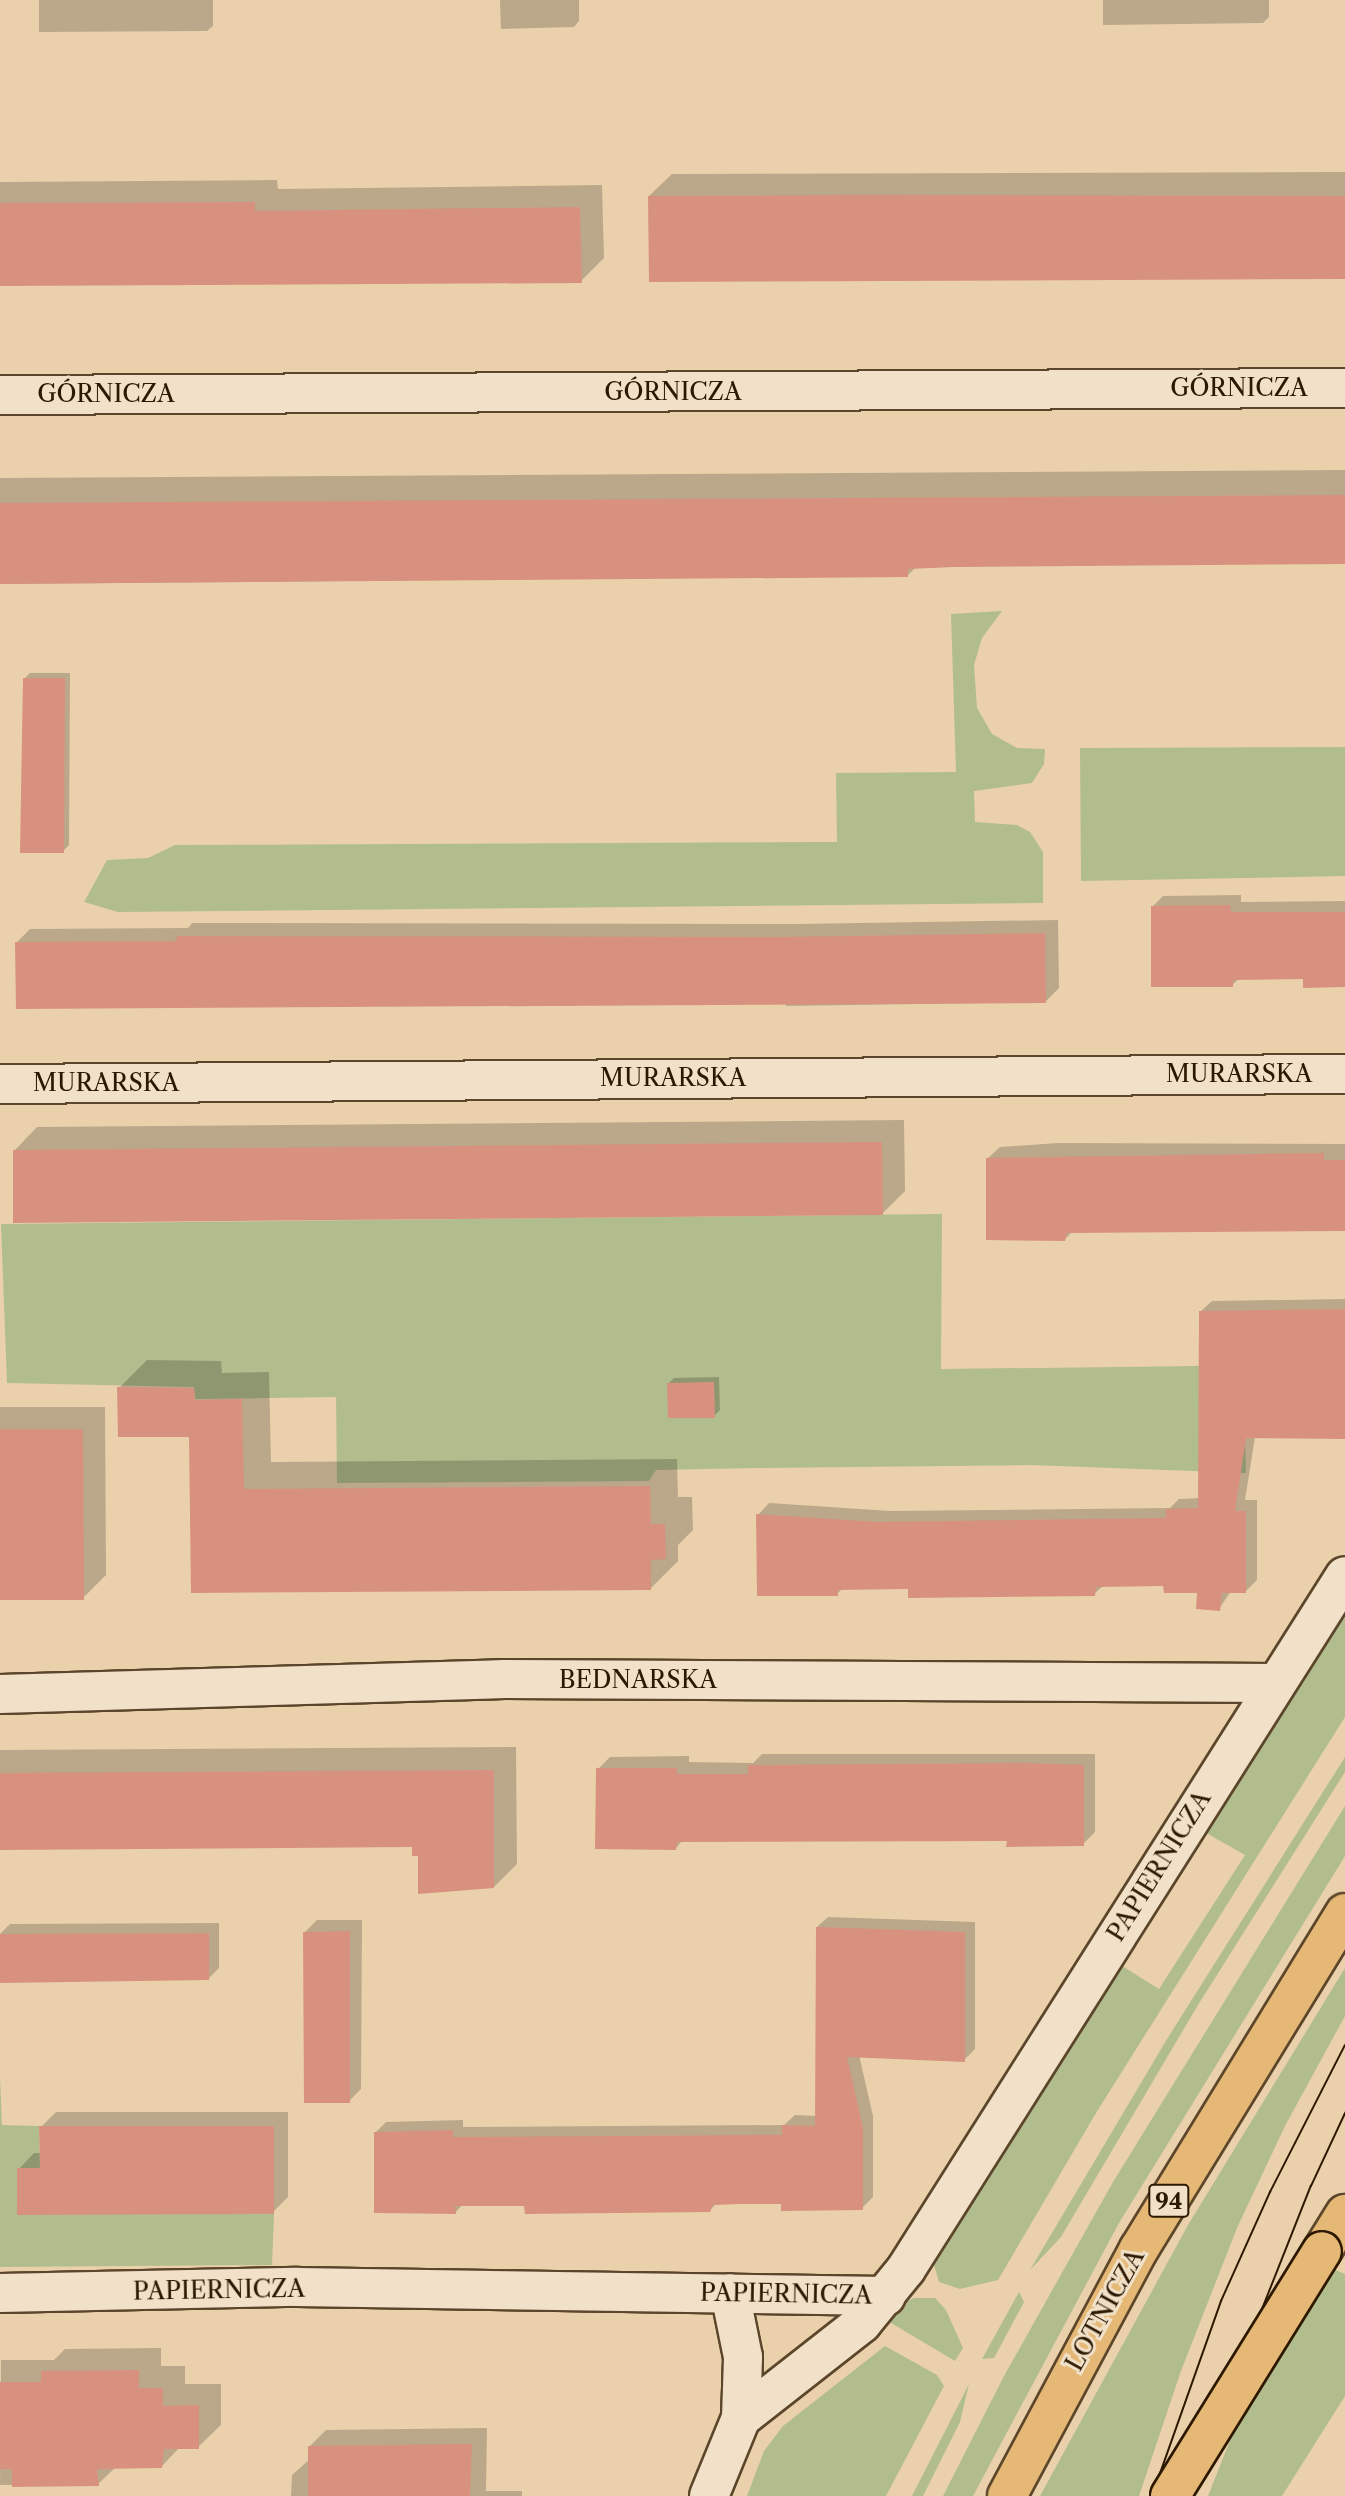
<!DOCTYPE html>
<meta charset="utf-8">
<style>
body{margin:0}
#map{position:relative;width:1345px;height:2496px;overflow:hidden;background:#ead1ac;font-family:"Libre Caslon Text",serif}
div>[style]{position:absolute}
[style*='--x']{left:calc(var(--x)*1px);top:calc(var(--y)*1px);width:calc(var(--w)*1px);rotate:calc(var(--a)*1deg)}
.green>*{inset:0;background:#b2bd8d}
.shadow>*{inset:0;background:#0003}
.building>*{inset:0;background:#d8917f}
.roads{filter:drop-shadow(2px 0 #5c462b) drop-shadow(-2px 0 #5c462b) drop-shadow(0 2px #5c462b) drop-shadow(0 -2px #5c462b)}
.minor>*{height:38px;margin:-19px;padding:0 19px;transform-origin:19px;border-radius:19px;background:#f1e1c9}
.tertiary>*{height:38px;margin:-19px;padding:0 19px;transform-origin:19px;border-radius:19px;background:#f1e1c9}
.primary>*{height:38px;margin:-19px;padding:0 19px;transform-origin:19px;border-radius:19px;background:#e5b876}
.tram>*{height:2px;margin:-1px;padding:0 1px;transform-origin:1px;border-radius:1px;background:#2d1800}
.bridges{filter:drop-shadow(2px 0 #2d1800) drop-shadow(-2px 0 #2d1800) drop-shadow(0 2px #2d1800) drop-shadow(0 -2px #2d1800)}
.primary-bridge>*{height:38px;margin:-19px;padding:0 19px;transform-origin:19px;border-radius:19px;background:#e5b876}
span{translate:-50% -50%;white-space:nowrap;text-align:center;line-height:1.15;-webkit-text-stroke:6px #f1e1c9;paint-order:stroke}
.shield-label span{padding:2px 5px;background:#f1e1c9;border:2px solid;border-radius:5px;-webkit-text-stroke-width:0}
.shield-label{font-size:23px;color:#2d1800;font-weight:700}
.street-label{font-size:24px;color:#2d1800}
</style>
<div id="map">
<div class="green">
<i style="clip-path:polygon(1002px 611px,982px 638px,974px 665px,977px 708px,992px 734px,1017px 748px,1045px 749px,1044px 764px,1032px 783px,974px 791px,975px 822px,1017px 825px,1030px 832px,1043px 852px,1043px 903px,118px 912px,84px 902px,107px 860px,148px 858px,175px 845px,837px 842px,836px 773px,956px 772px,951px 614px)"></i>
<i style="clip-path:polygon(1345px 747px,1345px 876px,1081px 881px,1080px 748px)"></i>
<i style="clip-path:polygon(942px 1214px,941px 1369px,1199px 1366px,1245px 1441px,1246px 1473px,1031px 1465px,758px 1468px,656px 1470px,649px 1481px,337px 1483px,336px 1397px,195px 1399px,194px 1387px,7px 1383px,1px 1224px)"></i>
<i style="clip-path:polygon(1345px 1607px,1345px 1717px,1096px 2113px,998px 2280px,960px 2289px,939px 2282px,932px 2258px,1119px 1964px,1159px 1989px,1245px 1855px,1201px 1830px)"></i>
<i style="clip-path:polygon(1345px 1757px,1345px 1772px,1198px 2005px,1061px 2237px,1030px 2270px,1167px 2039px)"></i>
<i style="clip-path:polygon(1345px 1806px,1345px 1856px,1119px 2223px,973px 2496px,943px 2496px,1004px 2376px,1113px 2182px)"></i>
<i style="clip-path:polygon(1345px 1968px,1345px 2016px,1285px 2126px,1237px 2228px,1181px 2371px,1139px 2496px,1040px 2496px,1188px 2225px)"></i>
<i style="clip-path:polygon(0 2078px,2px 2125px,39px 2126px,40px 2168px,17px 2168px,17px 2214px,274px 2214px,272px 2265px,0 2267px)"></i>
<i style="clip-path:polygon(1303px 2256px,1345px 2274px,1345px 2396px,1282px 2496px,1208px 2496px)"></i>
<i style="clip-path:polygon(1019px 2292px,1024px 2302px,994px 2358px,982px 2359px)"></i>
<i style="clip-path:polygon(914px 2298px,935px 2298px,946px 2310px,963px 2348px,955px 2361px,886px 2320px,902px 2303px)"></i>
<i style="clip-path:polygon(885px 2346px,937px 2375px,944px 2386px,886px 2496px,747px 2496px,764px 2451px,783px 2426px)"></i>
<i style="clip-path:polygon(969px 2384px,960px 2422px,923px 2496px,912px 2496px)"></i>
</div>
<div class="shadow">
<i style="clip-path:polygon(39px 0,213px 0,213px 26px,207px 31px,39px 32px)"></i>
<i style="clip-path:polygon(500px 0,579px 0,579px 21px,574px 27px,501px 29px)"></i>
<i style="clip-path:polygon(1103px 0,1269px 0,1269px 17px,1263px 23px,1103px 25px)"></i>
<i style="clip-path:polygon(1345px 172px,1345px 278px,649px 196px,672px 174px)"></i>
<i style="clip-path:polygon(277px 180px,278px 189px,602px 185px,604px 258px,581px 281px,0 284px,0 182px)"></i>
<i style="clip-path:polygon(1345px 470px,1345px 562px,916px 567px,907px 576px,0 584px,0 478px)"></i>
<i style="clip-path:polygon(30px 673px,70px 673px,69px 845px,63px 851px,24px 679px)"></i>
<i style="clip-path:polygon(1241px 895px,1241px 902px,1345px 901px,1345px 986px,1305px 977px,1240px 978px,1232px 985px,1152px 907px,1163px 896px)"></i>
<i style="clip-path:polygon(1058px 920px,1059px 988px,1045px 1002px,786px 1006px,786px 1001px,16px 943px,30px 929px,188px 928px,192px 923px,796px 924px)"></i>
<i style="clip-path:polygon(904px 1120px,905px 1191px,882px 1214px,15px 1150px,37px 1127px)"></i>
<i style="clip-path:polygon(1058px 1143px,1345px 1144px,1345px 1230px,1073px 1231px,1065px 1239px,987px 1159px,1000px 1147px)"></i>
<i style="clip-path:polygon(1345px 1299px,1345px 1437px,1255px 1437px,1245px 1500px,1257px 1500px,1257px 1580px,1246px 1591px,1231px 1591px,1219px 1609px,1198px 1591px,1165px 1584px,1104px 1585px,1094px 1594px,909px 1587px,843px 1588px,837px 1594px,758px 1515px,769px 1503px,890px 1511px,1170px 1508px,1179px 1499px,1200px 1498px,1200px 1312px,1212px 1301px)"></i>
<i style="clip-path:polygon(147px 1360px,221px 1361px,222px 1373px,269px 1372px,271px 1462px,677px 1459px,678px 1497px,692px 1497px,693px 1530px,678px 1545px,678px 1561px,651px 1588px,193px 1592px,191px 1435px,119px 1388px)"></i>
<i style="clip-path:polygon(719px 1377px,720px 1410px,714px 1416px,669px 1383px,674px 1378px)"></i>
<i style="clip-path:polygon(0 1407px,105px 1407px,106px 1575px,83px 1598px,0 1598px)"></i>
<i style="clip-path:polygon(516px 1747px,517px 1864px,494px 1887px,420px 1892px,420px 1854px,414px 1846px,0 1848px,0 1750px)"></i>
<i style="clip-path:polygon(762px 1754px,1095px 1754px,1095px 1832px,1083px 1844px,1008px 1839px,683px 1840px,676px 1848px,598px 1769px,610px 1757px,689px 1756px,689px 1762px,753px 1763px)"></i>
<i style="clip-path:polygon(828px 1917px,975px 1922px,975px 2049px,964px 2060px,859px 2055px,873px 2116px,873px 2197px,862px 2208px,783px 2202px,717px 2203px,709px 2211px,463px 2204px,455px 2213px,375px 2133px,386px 2122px,463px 2120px,463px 2127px,784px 2125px,795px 2115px,817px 2116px,817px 1927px)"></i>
<i style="clip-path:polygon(317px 1920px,362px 1920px,361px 2089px,349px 2101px,305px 1932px)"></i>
<i style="clip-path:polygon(219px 1923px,219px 1968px,208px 1979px,0 1981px,0 1934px,10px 1924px)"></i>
<i style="clip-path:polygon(56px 2112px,288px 2112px,288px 2197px,273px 2212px,19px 2169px,34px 2153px,42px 2153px,41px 2127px)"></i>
<i style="clip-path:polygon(161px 2348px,161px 2366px,185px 2366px,185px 2384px,221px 2384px,221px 2425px,198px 2447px,180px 2447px,162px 2466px,116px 2467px,98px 2484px,0 2485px,1px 2360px,54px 2360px,65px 2349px)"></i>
<i style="clip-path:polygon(487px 2428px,486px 2491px,522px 2491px,522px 2496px,291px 2496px,292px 2475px,310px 2459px,310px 2446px,326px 2430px)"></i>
</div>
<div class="building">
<i style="clip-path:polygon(850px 195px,1345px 196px,1345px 279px,649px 282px,648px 196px)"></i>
<i style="clip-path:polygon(255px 202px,255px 211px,580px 207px,582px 283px,0 286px,0 203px)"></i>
<i style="clip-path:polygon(1345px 495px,1345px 564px,954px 567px,908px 569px,908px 577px,0 584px,0 503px)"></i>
<i style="clip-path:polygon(23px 678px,65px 678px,64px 853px,20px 853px)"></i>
<i style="clip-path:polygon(1230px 905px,1231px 912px,1345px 912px,1345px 987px,1303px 988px,1303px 979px,1233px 980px,1233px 987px,1151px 987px,1151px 906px)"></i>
<i style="clip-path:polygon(1045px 933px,1046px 1003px,16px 1009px,15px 942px,176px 941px,177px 936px,782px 937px)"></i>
<i style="clip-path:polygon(882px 1142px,883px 1215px,13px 1223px,13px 1150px)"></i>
<i style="clip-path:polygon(1324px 1153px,1324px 1160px,1345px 1160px,1345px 1231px,1067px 1233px,1065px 1241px,986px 1240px,986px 1158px)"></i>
<i style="clip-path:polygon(1345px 1309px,1345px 1439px,1246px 1438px,1235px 1511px,1246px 1511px,1246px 1593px,1222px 1593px,1220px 1611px,1196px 1609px,1197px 1593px,1164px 1593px,1163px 1586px,1096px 1587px,1095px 1596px,908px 1598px,908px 1589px,838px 1590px,838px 1596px,757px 1596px,756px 1514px,878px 1522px,1166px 1518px,1166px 1509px,1198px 1508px,1199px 1311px)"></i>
<i style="clip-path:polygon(714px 1382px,715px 1418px,668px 1418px,667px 1383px)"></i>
<i style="clip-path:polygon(117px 1387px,194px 1388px,195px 1400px,242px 1399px,244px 1489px,650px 1486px,651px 1524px,665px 1524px,666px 1559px,651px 1560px,651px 1590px,191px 1593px,189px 1437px,118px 1437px)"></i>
<i style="clip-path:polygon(0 1429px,83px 1429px,84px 1600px,0 1600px)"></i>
<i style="clip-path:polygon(1026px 1763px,1084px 1765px,1084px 1846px,1006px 1847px,1007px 1841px,677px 1842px,676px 1850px,595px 1849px,596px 1768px,677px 1768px,677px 1774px,748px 1774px,748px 1765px)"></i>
<i style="clip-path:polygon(494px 1770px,494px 1888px,418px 1894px,418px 1856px,412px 1856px,412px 1847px,0 1850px,0 1773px)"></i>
<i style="clip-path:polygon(816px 1927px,965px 1932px,965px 2062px,847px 2057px,863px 2128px,863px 2210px,781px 2211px,781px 2204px,741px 2204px,713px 2205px,710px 2212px,525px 2214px,524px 2206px,455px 2206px,456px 2214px,374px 2213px,374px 2132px,453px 2130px,453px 2137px,782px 2135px,782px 2125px,815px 2126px)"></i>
<i style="clip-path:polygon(350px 1931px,350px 2103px,304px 2103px,303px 1932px)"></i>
<i style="clip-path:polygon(209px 1933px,209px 1980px,0 1983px,0 1934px)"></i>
<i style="clip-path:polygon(39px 2126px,274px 2126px,274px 2214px,17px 2215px,17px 2168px,40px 2168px)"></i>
<i style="clip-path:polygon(139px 2370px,139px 2388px,163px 2388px,163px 2406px,199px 2405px,199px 2449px,164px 2449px,162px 2468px,97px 2469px,99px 2486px,12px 2487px,12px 2469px,0 2469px,0 2382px,41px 2382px,41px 2371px)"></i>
<i style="clip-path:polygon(472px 2444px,470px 2496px,308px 2496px,308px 2446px)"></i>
</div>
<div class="roads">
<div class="minor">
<i style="--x:0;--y:1084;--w:1345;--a:-0.43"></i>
<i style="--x:0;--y:1694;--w:505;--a:-1.7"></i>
<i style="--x:505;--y:1679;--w:771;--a:0.3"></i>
<i style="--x:0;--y:2293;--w:297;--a:-1.2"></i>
<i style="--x:297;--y:2287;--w:589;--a:0.88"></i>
<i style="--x:741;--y:2418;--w:154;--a:-38.1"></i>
<i style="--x:862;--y:2323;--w:70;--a:-50.8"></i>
<i style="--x:906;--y:2269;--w:820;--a:-57.65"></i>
<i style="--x:709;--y:2496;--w:84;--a:-67.7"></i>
<i style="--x:741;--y:2418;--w:61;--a:-88.1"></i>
<i style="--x:743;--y:2357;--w:65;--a:-101.5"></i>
</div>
<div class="tertiary">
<i style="--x:0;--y:395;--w:1345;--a:-0.3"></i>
</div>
<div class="primary">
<i style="--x:1322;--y:2251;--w:44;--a:-58.1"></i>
<i style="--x:1007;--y:2496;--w:280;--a:-61.9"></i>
<i style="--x:1139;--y:2249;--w:394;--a:-58.5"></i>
</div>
</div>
<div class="tram">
<i style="--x:1152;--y:2496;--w:207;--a:-70.5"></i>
<i style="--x:1221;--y:2301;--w:120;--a:-65.8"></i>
<i style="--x:1270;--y:2192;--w:165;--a:-63"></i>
<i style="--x:1188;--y:2496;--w:334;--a:-68.4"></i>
<i style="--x:1311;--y:2186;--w:81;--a:-65"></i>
</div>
<div class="bridges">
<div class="primary-bridge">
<i style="--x:1170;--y:2496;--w:288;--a:-58.2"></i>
</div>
</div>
<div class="shield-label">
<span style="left:1169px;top:2201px">94</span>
</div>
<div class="street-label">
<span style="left:1239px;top:388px">GÓRNICZA</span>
<span style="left:673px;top:392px">GÓRNICZA</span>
<span style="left:106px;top:394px">GÓRNICZA</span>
<span style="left:1239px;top:1074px">MURARSKA</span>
<span style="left:673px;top:1078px">MURARSKA</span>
<span style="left:106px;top:1083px">MURARSKA</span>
<span style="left:638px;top:1680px">BEDNARSKA</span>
<span style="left:1159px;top:1866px;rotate:-58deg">PAPIERNICZA</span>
<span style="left:219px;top:2290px;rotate:-1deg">PAPIERNICZA</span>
<span style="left:786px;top:2294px;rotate:1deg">PAPIERNICZA</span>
<span style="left:1105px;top:2310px;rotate:-61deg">LOTNICZA</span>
</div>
</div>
